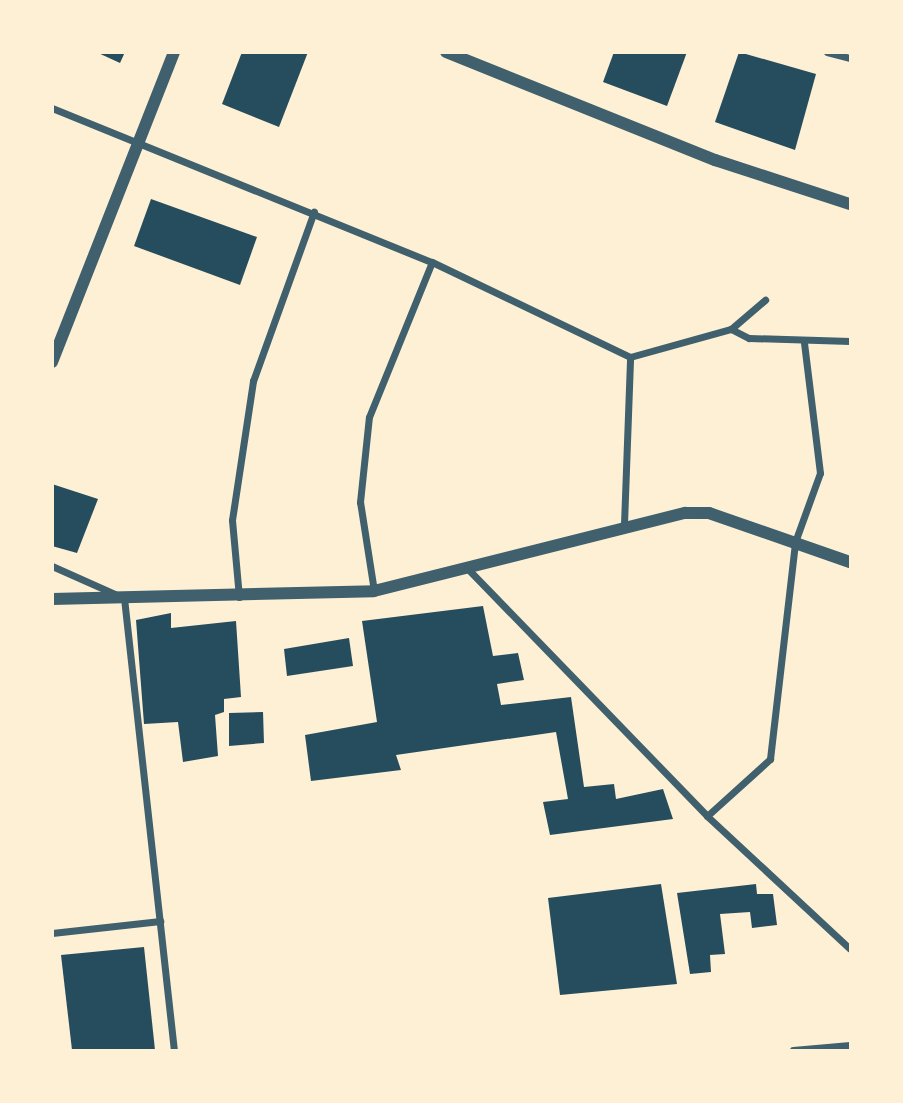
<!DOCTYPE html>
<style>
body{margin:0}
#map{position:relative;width:903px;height:1103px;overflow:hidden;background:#fdf0d5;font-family:Lato,sans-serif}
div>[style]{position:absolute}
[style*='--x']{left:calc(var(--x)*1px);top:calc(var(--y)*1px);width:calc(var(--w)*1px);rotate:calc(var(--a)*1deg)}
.building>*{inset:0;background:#264d5e}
.minor>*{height:7px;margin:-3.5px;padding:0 3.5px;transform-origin:3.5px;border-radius:3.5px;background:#3f606c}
.tertiary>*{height:12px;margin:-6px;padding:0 6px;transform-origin:6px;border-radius:6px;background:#3f606c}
span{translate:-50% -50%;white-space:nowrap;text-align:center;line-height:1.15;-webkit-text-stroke:6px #fdf0d5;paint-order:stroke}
.frame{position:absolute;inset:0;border:54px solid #fdf0d5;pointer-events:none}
</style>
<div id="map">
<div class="building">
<i style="clip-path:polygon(96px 52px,125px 52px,120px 63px)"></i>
<i style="clip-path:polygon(242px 52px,308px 52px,279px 127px,222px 104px)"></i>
<i style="clip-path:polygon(614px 52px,687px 52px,667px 106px,603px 82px)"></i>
<i style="clip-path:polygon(739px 52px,816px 74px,795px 150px,715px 122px)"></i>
<i style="clip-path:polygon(151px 199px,257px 237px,240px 285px,134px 246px)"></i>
<i style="clip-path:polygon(52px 484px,98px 499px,77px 553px,52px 546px)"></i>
<i style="clip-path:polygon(483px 606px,493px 656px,518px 653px,524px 680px,497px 684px,501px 705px,571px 697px,584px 787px,614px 784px,616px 799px,663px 789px,673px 819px,550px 835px,543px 802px,568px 799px,556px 732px,396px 755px,401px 770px,311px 781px,305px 735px,377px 722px,362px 621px)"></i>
<i style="clip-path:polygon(171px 613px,171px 628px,236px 621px,241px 697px,224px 699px,224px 712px,215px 715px,218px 756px,183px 762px,178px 722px,144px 724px,136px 620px)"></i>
<i style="clip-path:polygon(349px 638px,353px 666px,287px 676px,284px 649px)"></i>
<i style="clip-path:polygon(263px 712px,264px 743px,229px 746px,229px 713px)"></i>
<i style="clip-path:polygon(661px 884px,677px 984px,560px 995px,548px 898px)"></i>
<i style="clip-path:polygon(756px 884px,757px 894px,773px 894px,777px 925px,752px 928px,750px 912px,720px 914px,725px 954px,710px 955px,711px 972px,690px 974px,677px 893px)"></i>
<i style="clip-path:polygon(144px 947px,155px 1050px,72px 1050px,61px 955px)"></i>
</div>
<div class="minor">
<i style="--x:827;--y:52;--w:24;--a:15"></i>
<i style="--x:52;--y:108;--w:410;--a:22.1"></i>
<i style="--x:432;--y:262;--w:220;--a:25.6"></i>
<i style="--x:630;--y:357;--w:105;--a:-15.5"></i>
<i style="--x:731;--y:329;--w:45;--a:-40.5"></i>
<i style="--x:731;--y:329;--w:20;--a:27"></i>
<i style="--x:749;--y:338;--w:101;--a:1.7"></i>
<i style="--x:624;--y:524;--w:167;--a:-87.9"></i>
<i style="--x:52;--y:566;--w:79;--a:24"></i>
<i style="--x:124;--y:598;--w:455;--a:83.7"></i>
<i style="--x:466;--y:567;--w:347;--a:45.9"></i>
<i style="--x:707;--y:816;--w:195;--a:42.9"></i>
<i style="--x:374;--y:591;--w:90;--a:-98.9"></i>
<i style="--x:360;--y:502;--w:85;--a:-84"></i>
<i style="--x:369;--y:417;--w:167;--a:-67.9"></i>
<i style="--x:239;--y:597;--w:77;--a:-95.2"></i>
<i style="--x:232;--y:520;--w:141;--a:-81.4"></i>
<i style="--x:253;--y:381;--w:180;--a:-70.2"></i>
<i style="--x:707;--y:816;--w:85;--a:-42.1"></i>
<i style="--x:770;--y:759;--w:218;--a:-83.4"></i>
<i style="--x:795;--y:542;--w:73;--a:-70.1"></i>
<i style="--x:820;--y:473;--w:132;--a:-97"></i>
<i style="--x:52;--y:933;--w:109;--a:-6.3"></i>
<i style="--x:793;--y:1050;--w:57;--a:-5"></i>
</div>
<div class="tertiary">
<i style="--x:446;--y:52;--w:290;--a:21.9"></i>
<i style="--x:715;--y:160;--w:142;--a:18.1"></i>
<i style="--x:52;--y:362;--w:333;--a:-68.5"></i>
<i style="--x:52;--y:599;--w:322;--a:-1.4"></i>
<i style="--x:374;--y:591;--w:321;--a:-14.1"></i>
<i style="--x:685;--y:513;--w:24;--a:0"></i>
<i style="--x:709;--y:513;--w:149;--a:19.2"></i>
</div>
<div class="frame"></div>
</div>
